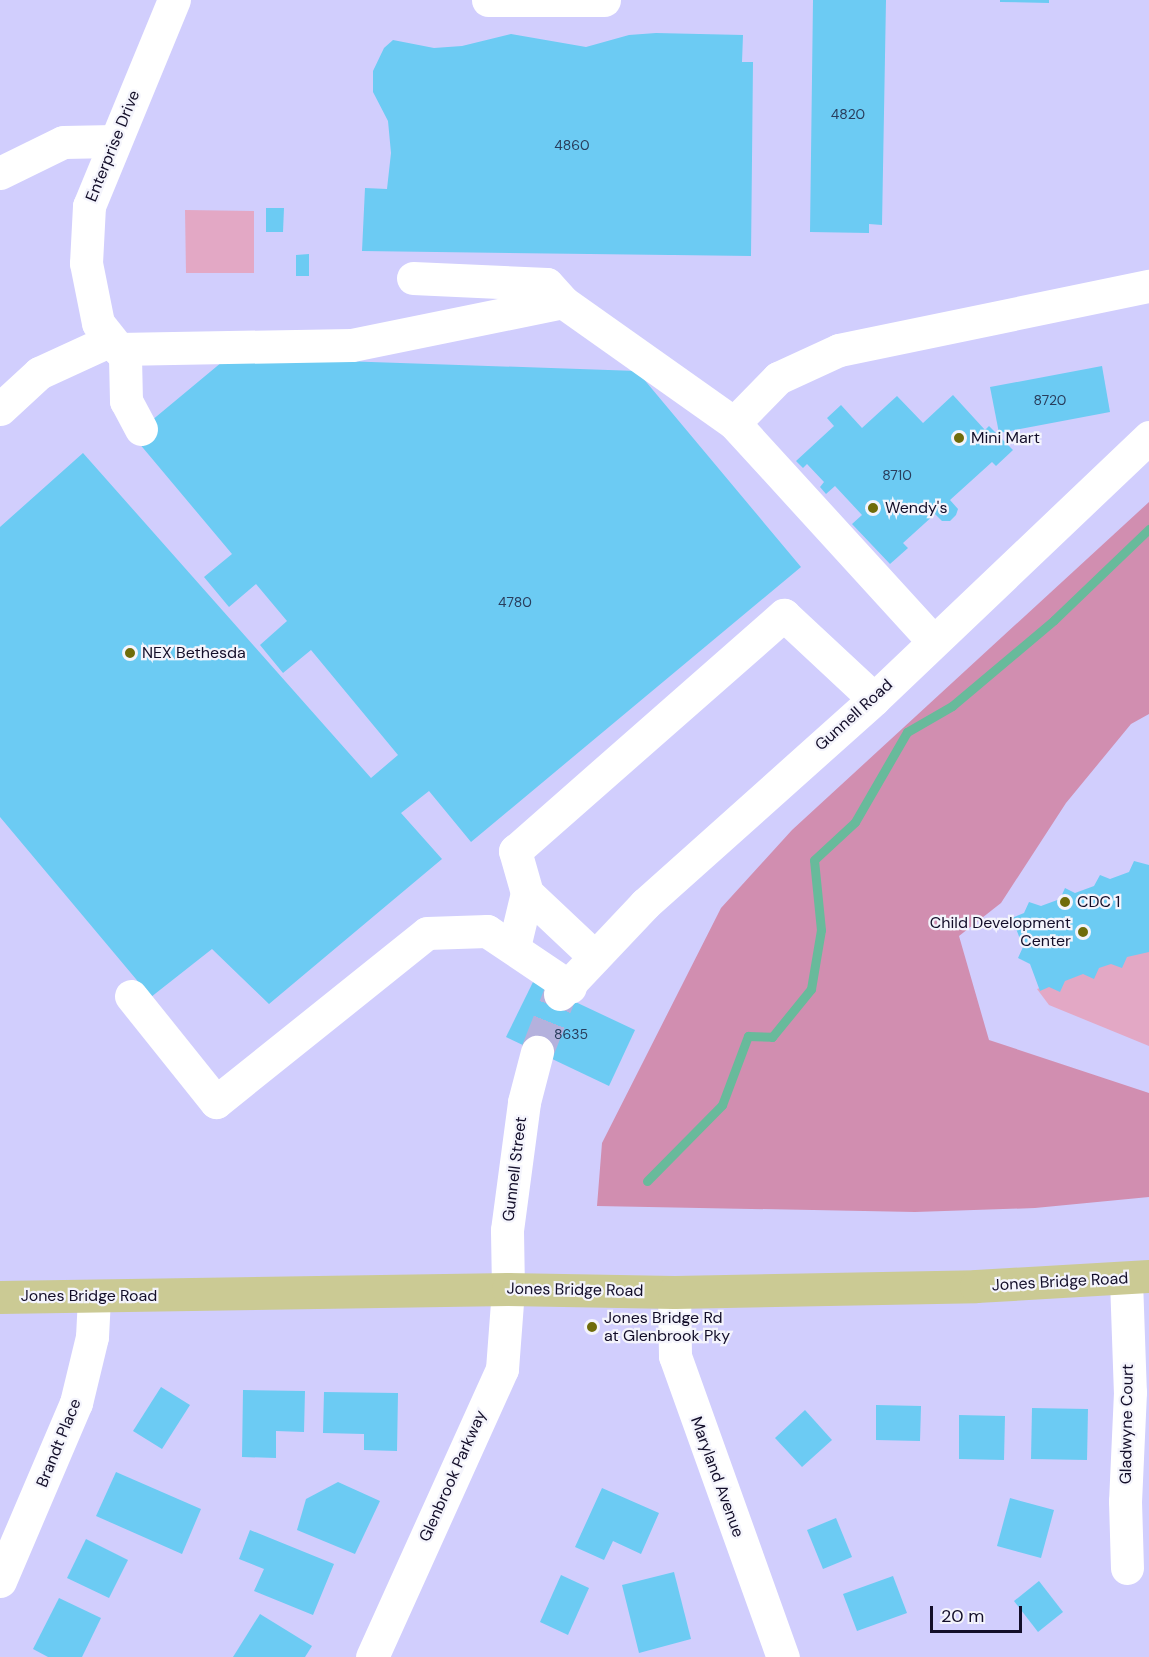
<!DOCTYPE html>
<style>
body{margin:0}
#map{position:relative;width:1149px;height:1657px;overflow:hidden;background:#d1cefd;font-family:"DM Sans",sans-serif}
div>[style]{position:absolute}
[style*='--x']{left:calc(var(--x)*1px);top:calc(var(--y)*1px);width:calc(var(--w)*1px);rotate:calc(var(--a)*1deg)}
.green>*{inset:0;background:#e3a8c5}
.forest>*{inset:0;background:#d18eb0}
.stream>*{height:9px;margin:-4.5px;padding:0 4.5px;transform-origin:4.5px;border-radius:4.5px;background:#68ba9b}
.building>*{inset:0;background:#6ccbf3}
.minor-tunnel>*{height:33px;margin-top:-16.5px;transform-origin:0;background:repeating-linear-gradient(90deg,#b4b1dd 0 33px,transparent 0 49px)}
.minor>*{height:33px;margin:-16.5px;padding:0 16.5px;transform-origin:16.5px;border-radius:16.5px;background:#fff}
.major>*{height:33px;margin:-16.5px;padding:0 16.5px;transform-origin:16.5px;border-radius:16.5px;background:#cbca94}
.dots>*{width:16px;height:16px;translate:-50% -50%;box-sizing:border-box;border:3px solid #f4f4fc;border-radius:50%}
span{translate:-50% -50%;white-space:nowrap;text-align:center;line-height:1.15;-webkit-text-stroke:4.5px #f4f4fc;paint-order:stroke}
.number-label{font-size:14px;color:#293d5c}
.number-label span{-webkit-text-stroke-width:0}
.street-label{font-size:16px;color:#130e29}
.poi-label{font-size:16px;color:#130e29}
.left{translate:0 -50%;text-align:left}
.right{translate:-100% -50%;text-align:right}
.scale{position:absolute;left:930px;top:1606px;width:92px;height:27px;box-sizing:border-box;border:3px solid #130e29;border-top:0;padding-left:8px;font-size:18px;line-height:21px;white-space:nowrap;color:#130e29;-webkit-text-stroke:4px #f4f4fc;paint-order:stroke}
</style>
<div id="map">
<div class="green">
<i style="clip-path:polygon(185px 210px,254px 211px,254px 273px,186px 273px)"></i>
<i style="clip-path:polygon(1149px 948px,1149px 1046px,1049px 1005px,1037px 989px)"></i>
</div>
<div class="forest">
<i style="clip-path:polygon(1149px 502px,1149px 714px,1131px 724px,1066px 803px,1001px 903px,959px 936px,989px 1040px,1149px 1093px,1149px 1197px,1035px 1208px,915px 1212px,597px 1206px,602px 1143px,721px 908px,792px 830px)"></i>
</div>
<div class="stream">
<i style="--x:647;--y:1181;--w:107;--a:-45.4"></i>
<i style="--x:722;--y:1105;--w:74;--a:-69.4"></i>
<i style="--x:748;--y:1036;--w:24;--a:2"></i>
<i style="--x:772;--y:1037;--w:62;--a:-50.9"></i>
<i style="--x:811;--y:989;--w:60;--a:-80.4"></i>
<i style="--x:821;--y:930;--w:70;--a:-95.7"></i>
<i style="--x:814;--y:860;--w:56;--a:-42.8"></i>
<i style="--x:855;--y:822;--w:104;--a:-60"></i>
<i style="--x:907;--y:732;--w:52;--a:-30"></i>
<i style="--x:952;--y:706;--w:133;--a:-40.1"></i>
<i style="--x:1054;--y:620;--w:132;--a:-43.8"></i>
</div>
<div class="building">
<i style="clip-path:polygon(813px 0,886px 0,882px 225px,869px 224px,869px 233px,810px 232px)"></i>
<i style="clip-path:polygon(1000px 0,1049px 0,1049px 3px,1000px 2px)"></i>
<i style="clip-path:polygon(656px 33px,743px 35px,742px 62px,753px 62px,751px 256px,362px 251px,365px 188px,387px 189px,391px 153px,388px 121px,373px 92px,373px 71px,384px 48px,393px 40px,434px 48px,462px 46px,511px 34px,586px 47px,629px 35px)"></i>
<i style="clip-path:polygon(266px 208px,284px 208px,283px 232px,266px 232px)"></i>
<i style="clip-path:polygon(309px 254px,309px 276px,296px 276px,296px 255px)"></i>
<i style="clip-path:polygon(228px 357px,637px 371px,801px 567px,471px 842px,429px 791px,401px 813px,442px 859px,269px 1004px,212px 949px,151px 997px,0 817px,0 527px,83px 453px,371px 778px,398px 755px,311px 650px,283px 673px,260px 645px,287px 621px,256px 584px,229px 607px,204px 577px,232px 554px,133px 436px)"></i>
<i style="clip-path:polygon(1102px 366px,1110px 412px,999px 433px,990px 387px)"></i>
<i style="clip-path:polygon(953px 395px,985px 430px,989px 426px,1013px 450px,996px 466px,992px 462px,950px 500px,958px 509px,956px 515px,950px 521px,942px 521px,935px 514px,903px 543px,908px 548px,890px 564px,852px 524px,862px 515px,835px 486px,826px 494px,820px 487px,824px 482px,807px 464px,803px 468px,796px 461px,834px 426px,827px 418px,841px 405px,862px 428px,897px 396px,923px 423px)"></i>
<i style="clip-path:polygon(1134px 861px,1149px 865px,1149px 952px,1127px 957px,1122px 968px,1111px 964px,1099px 968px,1094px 979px,1083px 974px,1065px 981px,1060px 992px,1049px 987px,1040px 991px,1030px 964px,1018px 958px,1023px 947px,1012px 918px,1024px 913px,1029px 902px,1041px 906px,1060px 899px,1065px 888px,1075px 893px,1094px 886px,1100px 875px,1110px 879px,1129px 872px)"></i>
<i style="clip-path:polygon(533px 982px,635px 1030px,609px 1086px,506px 1037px)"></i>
<i style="clip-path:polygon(161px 1387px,190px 1405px,162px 1449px,133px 1431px)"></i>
<i style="clip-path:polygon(243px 1390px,305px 1391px,304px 1432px,276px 1431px,276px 1458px,242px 1457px)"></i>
<i style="clip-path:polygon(324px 1392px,398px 1393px,397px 1451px,364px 1450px,364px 1434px,323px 1433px)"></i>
<i style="clip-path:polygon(876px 1405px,921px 1406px,920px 1441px,876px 1440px)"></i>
<i style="clip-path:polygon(1032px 1408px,1088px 1409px,1087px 1460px,1031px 1459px)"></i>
<i style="clip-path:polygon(805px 1410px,832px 1440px,802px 1467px,775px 1438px)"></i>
<i style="clip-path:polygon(959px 1415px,1005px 1416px,1004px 1460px,959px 1459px)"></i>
<i style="clip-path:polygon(116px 1472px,201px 1509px,182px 1554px,96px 1516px)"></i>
<i style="clip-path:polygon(338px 1482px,380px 1501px,355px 1554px,297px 1530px,306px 1499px)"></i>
<i style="clip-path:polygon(602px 1488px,659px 1513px,641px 1554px,613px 1541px,604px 1560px,575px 1547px)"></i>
<i style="clip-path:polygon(1010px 1498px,1054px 1510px,1041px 1558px,997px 1546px)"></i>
<i style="clip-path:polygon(836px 1518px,852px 1557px,823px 1569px,807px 1530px)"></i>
<i style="clip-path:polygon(250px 1530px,334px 1564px,313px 1615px,254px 1591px,264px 1569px,239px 1559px)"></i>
<i style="clip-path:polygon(86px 1539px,128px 1560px,109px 1598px,67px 1578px)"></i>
<i style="clip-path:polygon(674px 1572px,691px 1639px,639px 1653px,622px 1585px)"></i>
<i style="clip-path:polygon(561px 1575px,589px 1588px,568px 1635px,540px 1622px)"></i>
<i style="clip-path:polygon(893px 1576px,907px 1613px,857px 1631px,843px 1594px)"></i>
<i style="clip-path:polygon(1039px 1581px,1063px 1612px,1038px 1632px,1014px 1601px)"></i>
<i style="clip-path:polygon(59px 1598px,101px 1618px,82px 1657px,48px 1657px,33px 1649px)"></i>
<i style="clip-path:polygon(260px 1614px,312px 1646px,305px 1657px,233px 1657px)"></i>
</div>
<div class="minor-tunnel">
<i style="--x:537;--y:1052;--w:62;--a:-68.4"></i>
</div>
<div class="minor">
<i style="--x:488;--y:0;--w:116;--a:0"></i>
<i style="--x:0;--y:173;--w:70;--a:-26.2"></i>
<i style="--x:63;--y:142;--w:51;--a:-1.1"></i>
<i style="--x:413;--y:278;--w:134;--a:2.6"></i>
<i style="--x:547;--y:284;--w:24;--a:48"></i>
<i style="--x:563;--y:302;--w:209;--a:35.3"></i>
<i style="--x:734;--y:423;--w:295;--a:47.6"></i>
<i style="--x:118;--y:349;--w:234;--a:-1"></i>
<i style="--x:352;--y:345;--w:215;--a:-11.5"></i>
<i style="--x:0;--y:409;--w:53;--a:-42.7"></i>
<i style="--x:39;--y:373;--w:79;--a:-24.6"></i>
<i style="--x:734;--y:423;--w:63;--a:-45.6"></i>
<i style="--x:778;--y:378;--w:67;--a:-24.7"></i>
<i style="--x:839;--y:350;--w:317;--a:-11.7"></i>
<i style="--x:141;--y:429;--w:32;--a:-118"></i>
<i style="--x:126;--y:401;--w:44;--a:-91.3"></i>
<i style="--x:125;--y:357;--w:43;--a:-128.5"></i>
<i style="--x:98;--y:323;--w:61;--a:-101.3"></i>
<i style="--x:86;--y:263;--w:57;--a:-87"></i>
<i style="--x:89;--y:206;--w:223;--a:-67.6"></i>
<i style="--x:527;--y:893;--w:93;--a:43.3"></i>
<i style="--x:514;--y:947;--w:56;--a:-76.5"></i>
<i style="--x:527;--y:893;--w:44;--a:-105.9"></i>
<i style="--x:515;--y:851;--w:358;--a:-41.3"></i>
<i style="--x:784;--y:615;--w:123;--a:43"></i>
<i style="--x:560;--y:994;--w:124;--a:-46.6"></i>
<i style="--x:645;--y:904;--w:307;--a:-41.8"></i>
<i style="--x:874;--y:699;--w:380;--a:-43.6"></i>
<i style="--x:131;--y:996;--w:136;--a:51.3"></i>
<i style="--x:216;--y:1102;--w:270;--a:-38.7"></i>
<i style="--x:427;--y:933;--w:60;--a:-1.9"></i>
<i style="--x:487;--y:931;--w:100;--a:34"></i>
<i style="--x:1126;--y:1280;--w:112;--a:88"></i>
<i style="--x:1130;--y:1392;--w:109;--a:92.6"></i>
<i style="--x:1125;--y:1501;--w:67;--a:88.3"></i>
<i style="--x:674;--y:1292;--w:64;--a:89.1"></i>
<i style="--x:675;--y:1356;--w:320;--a:70.3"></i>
<i style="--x:0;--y:1581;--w:194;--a:-66.9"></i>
<i style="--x:76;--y:1403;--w:68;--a:-76.4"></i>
<i style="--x:92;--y:1337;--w:40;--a:-87.1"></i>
<i style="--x:372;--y:1657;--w:316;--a:-65.7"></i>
<i style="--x:502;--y:1369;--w:80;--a:-85.7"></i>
<i style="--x:508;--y:1289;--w:59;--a:-91"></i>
<i style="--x:507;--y:1230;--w:129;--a:-82.4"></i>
<i style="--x:524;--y:1102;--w:52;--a:-75.4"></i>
</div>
<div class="major">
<i style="--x:0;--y:1297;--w:508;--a:-0.9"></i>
<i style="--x:508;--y:1289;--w:166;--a:1"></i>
<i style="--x:674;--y:1292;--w:302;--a:-1.1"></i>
<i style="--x:976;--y:1286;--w:173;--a:-3.3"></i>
</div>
<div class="dots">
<i style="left:959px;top:438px;background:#6f6c0b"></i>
<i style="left:873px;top:508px;background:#6f6c0b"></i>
<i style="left:130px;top:653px;background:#6f6c0b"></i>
<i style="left:1065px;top:902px;background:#6f6c0b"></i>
<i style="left:1083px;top:932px;background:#6f6c0b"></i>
<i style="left:592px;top:1327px;background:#6f6c0b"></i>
</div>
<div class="number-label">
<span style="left:848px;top:114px">4820</span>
<span style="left:572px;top:145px">4860</span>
<span style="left:1050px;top:400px">8720</span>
<span style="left:897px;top:475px">8710</span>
<span style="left:515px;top:602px">4780</span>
<span style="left:571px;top:1034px">8635</span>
</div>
<div class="street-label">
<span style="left:113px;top:146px;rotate:-68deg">Enterprise Drive</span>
<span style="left:854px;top:715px;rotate:-42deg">Gunnell Road</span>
<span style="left:515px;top:1169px;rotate:-83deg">Gunnell Street</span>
<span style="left:1060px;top:1282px;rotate:-3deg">Jones Bridge Road</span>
<span style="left:575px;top:1290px;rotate:1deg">Jones Bridge Road</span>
<span style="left:89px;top:1296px">Jones Bridge Road</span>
<span style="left:1127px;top:1424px;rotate:-89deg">Gladwyne Court</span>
<span style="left:59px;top:1443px;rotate:-68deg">Brandt Place</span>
<span style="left:453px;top:1476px;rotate:-66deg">Glenbrook Parkway</span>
<span style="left:717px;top:1477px;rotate:70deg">Maryland Avenue</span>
</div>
<div class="poi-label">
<span class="left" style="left:971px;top:438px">Mini Mart</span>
<span class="left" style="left:885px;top:508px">Wendy's</span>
<span class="left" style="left:142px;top:653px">NEX Bethesda</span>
<span class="left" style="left:1077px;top:902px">CDC 1</span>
<span class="right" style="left:1071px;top:932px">Child Development<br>Center</span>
<span class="left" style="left:604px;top:1327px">Jones Bridge Rd<br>at Glenbrook Pky</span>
</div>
<div class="scale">20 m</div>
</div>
